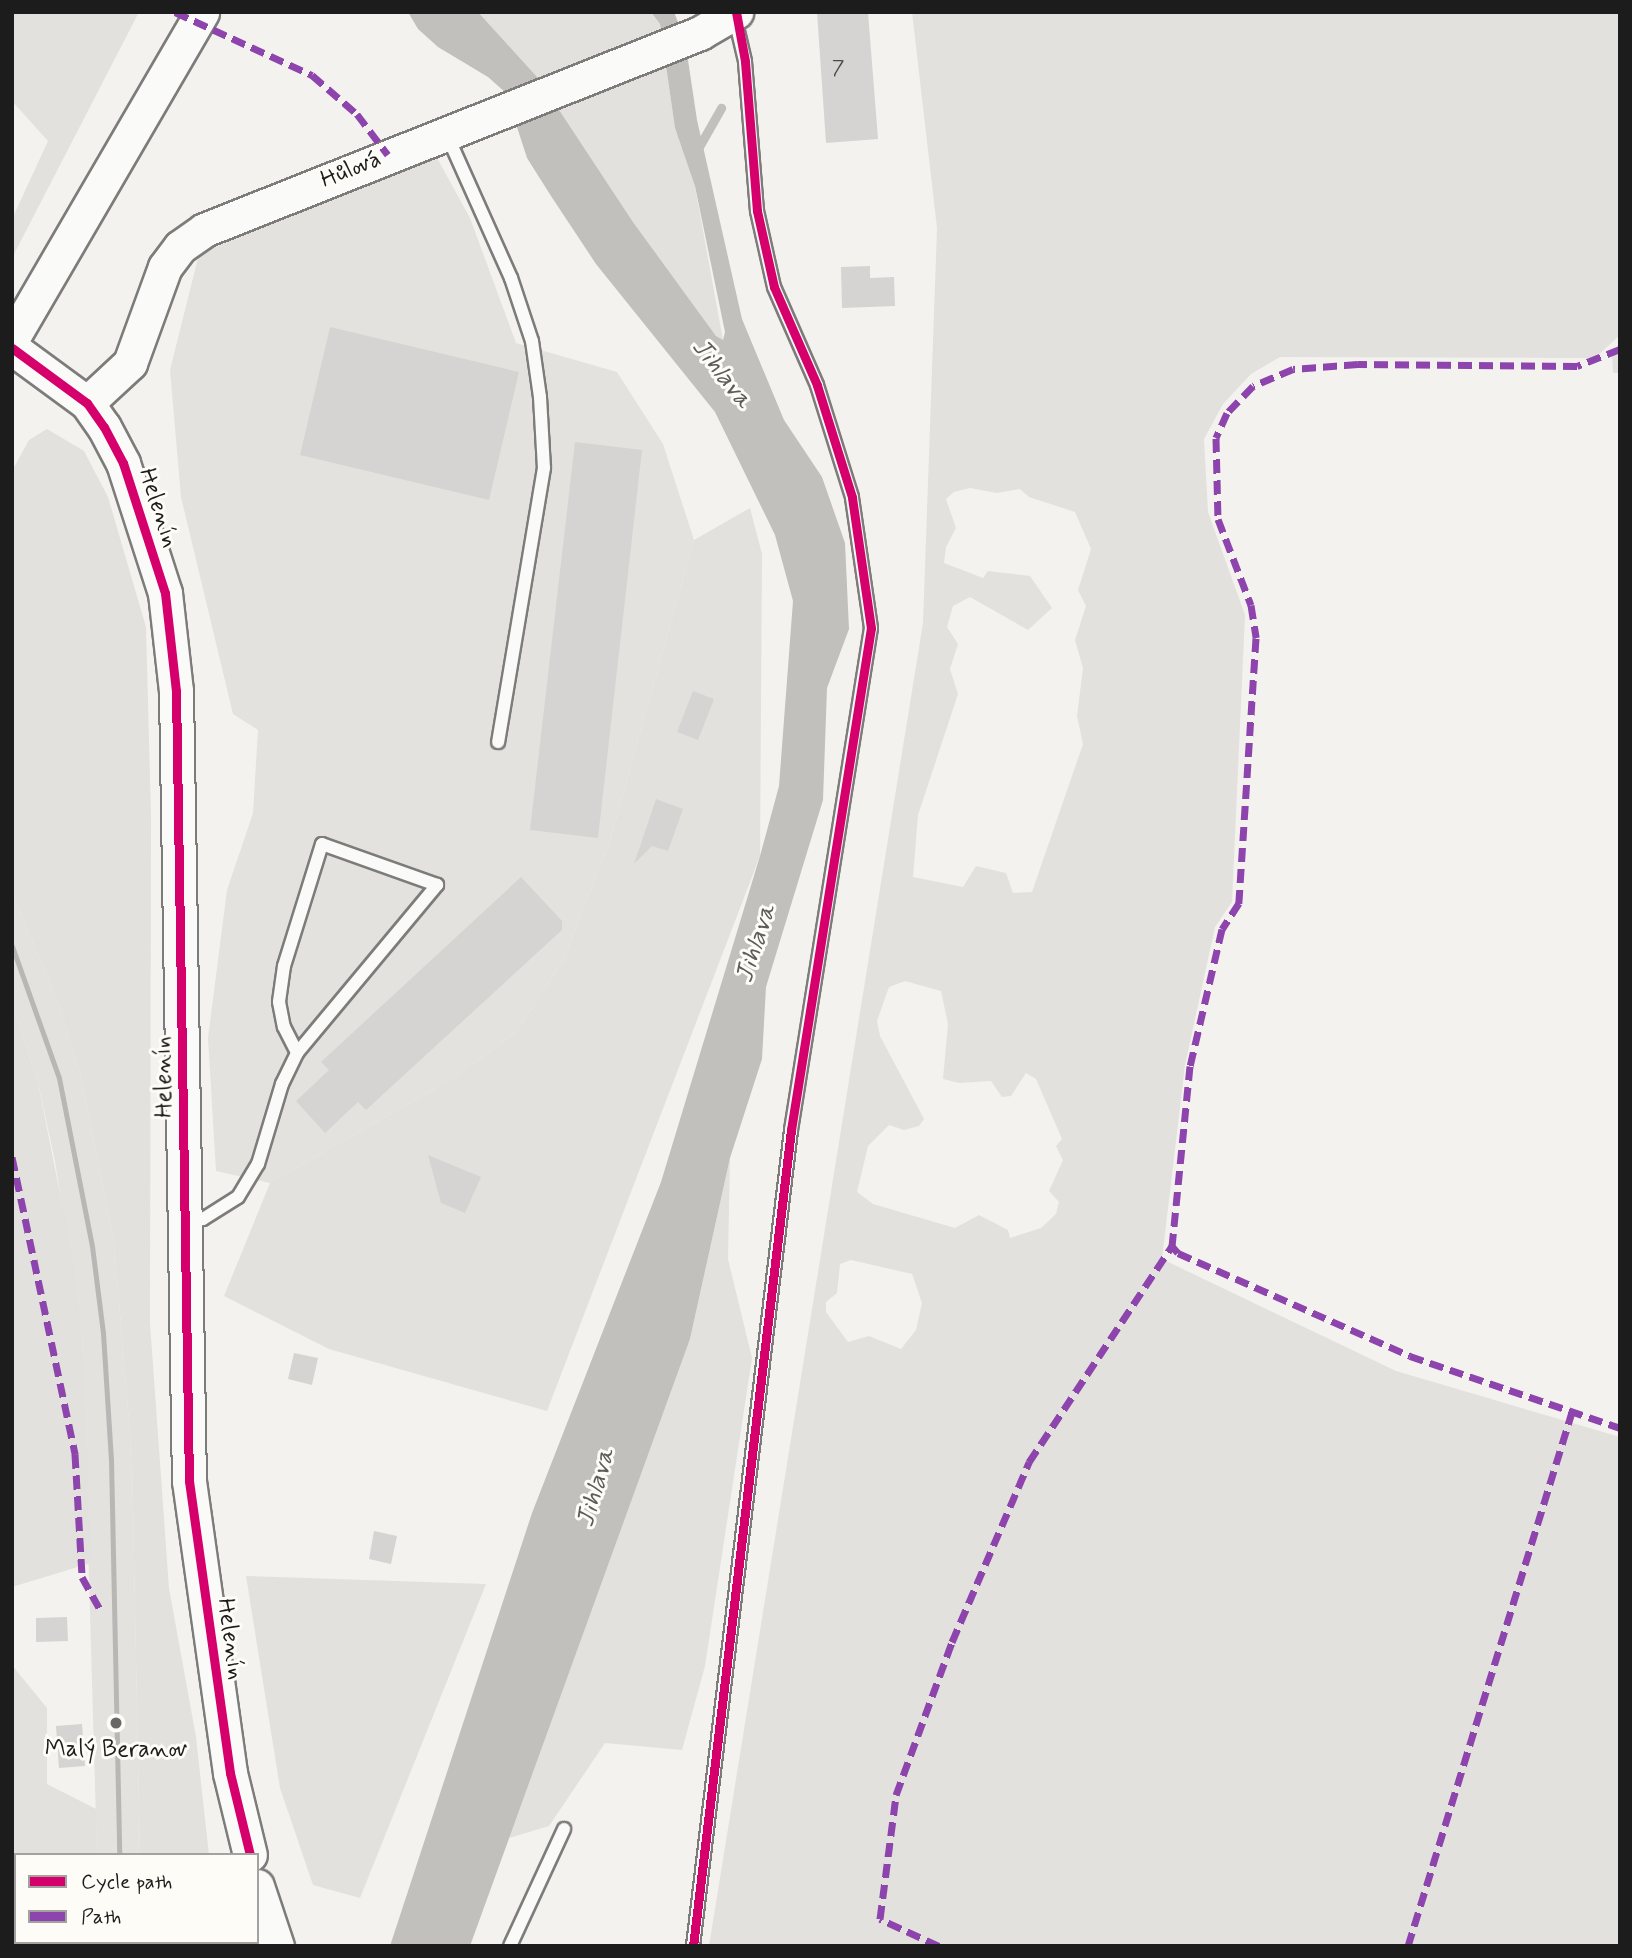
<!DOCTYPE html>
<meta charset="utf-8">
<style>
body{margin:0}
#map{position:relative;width:1632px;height:1958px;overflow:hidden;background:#f3f2ef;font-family:Mynerve,sans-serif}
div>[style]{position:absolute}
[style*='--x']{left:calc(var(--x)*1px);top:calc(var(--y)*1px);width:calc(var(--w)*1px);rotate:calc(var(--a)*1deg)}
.built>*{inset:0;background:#e3e2de}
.green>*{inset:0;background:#e2e1dd}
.water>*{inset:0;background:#c1c0bc}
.stream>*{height:9px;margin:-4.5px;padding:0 4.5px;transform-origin:4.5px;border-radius:4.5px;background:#c1c0bc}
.building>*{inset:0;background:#d5d4d2}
.roads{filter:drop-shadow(2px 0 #7d7c7b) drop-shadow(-2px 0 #7d7c7b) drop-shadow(0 2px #7d7c7b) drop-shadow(0 -2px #7d7c7b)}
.lane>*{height:12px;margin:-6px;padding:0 6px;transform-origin:6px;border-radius:6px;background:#fafaf8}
.secondary>*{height:33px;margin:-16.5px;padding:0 16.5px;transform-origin:16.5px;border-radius:16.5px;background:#fafaf8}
.rail>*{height:5px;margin:-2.5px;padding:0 2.5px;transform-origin:2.5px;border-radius:2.5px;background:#b8b7b6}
.quiet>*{height:7px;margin-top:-3.5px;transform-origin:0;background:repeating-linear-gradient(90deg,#8e44ad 0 14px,transparent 0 21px)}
.cycleway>*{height:9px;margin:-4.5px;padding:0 4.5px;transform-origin:4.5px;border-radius:4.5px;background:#d6006c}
.dots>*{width:19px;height:19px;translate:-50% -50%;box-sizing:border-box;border:4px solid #fdfcf7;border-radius:50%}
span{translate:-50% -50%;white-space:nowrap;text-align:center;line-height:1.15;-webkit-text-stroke:6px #fdfcf7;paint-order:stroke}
.number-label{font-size:21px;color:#4a4a4a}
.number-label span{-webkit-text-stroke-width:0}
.street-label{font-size:24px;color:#1c1c1c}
.poi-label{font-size:24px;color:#1c1c1c}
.water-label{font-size:26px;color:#5c5c5a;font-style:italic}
.frame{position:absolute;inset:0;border:14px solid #1c1c1c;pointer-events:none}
.legend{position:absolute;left:14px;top:1853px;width:245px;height:91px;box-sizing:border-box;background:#fdfcf7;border:2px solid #a3a29f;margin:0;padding:9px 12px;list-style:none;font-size:21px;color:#1c1c1c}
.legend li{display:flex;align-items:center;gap:14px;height:35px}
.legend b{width:35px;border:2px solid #a3a29f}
</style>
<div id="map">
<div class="built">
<i style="clip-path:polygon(436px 156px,470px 218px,516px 343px,617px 372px,663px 444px,694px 540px,610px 841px,563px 961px,516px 1032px,454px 1078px,270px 1183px,216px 1171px,208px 1038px,227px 890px,253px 813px,258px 730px,233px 714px,181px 497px,170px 370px,199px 254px)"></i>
<i style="clip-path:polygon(12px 893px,59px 1004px,80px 1072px,114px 1242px,132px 1458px,140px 1855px,97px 1855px,82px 1335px,55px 1161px,38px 1083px,12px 1003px)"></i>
</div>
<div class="green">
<i style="clip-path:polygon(12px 12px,139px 12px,12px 258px,12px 219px,48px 141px,12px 101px)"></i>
<i style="clip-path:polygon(478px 12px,651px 12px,660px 24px,675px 128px,694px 181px,723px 340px,716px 336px,633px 222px,538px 78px)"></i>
<i style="clip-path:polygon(evenodd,912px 12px,1620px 12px,1620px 335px,1595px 358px,1280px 357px,1251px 374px,1223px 404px,1204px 439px,1208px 512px,1245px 615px,1232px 902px,1215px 927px,1185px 1065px,1162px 1259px,1396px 1371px,1620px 1437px,1620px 1946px,709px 1946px,923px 623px,937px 228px,912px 12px,970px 488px,997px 493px,1020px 489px,1029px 497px,1075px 512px,1091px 549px,1078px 590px,1086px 606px,1075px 640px,1083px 668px,1077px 716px,1083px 744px,1032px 892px,1013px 893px,1006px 873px,976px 866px,963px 887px,913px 877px,918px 815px,958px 694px,950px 669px,958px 644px,947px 627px,953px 606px,970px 597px,1028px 630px,1052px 608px,1030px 576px,988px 571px,983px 578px,944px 563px,946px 547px,956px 528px,946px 499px,954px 492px,970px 488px,912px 12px,905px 981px,941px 991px,948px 1024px,943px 1079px,959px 1083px,991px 1081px,1002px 1097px,1011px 1096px,1026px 1073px,1036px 1079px,1062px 1139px,1056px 1146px,1063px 1160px,1049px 1191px,1059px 1202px,1056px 1214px,1041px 1228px,1010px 1238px,1008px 1230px,979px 1215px,955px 1228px,873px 1204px,857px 1192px,868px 1146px,889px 1125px,904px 1130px,919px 1126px,924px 1119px,880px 1036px,877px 1021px,889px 987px,905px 981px,912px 12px,851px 1260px,912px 1274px,922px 1303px,916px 1330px,901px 1349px,869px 1336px,848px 1342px,826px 1312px,826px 1302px,837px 1293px,840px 1264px,851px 1260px)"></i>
<i style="clip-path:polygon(1620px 341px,1620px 373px,1613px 373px,1612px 356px)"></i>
<i style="clip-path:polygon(47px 429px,84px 451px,108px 497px,146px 627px,151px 815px,150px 1323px,169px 1588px,196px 1737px,209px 1855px,140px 1855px,132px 1458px,114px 1242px,80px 1072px,59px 1004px,12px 893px,12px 471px,29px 440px)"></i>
<i style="clip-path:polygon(750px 508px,762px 554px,760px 856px,547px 1411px,329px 1349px,224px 1296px,270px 1183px,454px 1078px,516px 1032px,563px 961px,610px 841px,694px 540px)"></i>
<i style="clip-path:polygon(12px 1003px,38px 1083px,71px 1249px,82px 1335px,91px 1563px,12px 1587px)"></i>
<i style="clip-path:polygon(730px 1158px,728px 1259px,752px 1358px,705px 1666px,682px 1750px,605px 1743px,549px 1826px,509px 1838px,690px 1339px)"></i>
<i style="clip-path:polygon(246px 1576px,486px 1584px,360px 1898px,313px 1885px,280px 1788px)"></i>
<i style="clip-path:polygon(12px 1665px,47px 1708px,47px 1784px,96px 1809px,97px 1855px,16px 1855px,16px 1942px,99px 1946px,12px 1946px)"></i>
<i style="clip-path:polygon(142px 1942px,202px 1942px,142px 1946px)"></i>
</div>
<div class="water">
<i style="clip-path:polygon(408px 12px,478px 12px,538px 78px,633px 222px,716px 336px,723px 340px,725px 332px,695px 186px,675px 128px,660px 24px,651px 12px,674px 12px,685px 40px,697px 120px,742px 319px,784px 420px,822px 477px,845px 543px,849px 629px,827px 688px,823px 800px,766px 987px,762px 1059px,730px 1158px,690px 1339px,470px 1946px,390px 1946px,532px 1513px,661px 1182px,760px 856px,779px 786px,793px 601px,775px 535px,715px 412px,596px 264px,551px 196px,527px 158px,506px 93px,488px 77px,438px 47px,418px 29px)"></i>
</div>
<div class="stream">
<i style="--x:696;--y:152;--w:51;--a:-60.4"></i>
</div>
<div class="building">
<i style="clip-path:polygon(817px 12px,868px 12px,878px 139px,826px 143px)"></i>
<i style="clip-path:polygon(870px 266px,870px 278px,894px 277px,895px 306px,842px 308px,841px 267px)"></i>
<i style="clip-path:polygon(330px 327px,519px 372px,489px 500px,300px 455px)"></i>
<i style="clip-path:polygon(575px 442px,642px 450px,598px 838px,530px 830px)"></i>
<i style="clip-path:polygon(693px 691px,714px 699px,698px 740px,677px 732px)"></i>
<i style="clip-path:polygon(656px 799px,683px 809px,668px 851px,652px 846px,634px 864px)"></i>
<i style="clip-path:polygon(521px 877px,562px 921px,562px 930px,366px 1110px,358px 1102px,325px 1133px,296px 1101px,329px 1070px,321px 1062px)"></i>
<i style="clip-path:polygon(428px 1155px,481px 1177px,465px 1213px,441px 1203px)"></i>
<i style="clip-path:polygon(294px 1353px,318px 1358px,312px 1385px,288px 1379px)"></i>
<i style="clip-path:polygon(374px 1531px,397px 1536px,391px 1564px,369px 1559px)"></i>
<i style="clip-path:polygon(67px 1617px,68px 1641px,36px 1642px,36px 1618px)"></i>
<i style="clip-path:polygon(82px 1724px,85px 1766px,59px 1768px,56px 1726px)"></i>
</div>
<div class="roads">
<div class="lane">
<i style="--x:447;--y:135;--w:157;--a:65.9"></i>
<i style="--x:511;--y:278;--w:66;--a:71.6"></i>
<i style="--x:532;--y:341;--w:57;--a:81.9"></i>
<i style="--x:540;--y:397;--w:71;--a:86.8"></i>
<i style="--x:544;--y:468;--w:278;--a:99.5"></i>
<i style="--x:187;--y:1221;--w:16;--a:-7"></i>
<i style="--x:203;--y:1219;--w:41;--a:-32.2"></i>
<i style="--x:238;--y:1197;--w:39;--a:-59"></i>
<i style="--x:258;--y:1164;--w:84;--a:-73.3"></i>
<i style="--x:282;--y:1084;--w:34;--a:-64"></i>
<i style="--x:297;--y:1053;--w:219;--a:-50.2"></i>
<i style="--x:437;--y:885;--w:122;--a:-160.4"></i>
<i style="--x:322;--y:844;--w:128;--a:107.3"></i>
<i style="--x:284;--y:966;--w:36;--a:98"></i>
<i style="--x:279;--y:1002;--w:25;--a:79"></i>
<i style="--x:284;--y:1027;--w:29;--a:63"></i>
<i style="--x:227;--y:1946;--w:4;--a:-76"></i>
<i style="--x:510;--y:1946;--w:129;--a:-65.2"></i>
<i style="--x:693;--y:1946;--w:822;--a:-83.15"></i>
<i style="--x:791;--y:1130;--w:508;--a:-80.95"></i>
<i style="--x:871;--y:628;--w:132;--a:-98.3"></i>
<i style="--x:852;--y:497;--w:117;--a:-107.4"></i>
<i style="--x:817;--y:385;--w:107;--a:-113.7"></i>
<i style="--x:774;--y:287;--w:78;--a:-102.6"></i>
<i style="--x:757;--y:211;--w:150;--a:-94.6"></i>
<i style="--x:745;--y:61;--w:48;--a:-103.2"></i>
</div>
<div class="secondary">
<i style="--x:12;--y:339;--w:378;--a:-59.8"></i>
<i style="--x:12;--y:348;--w:93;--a:36.3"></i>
<i style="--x:87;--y:403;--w:29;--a:55"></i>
<i style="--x:104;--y:427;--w:41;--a:62.2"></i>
<i style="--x:123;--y:463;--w:137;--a:72.1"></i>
<i style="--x:165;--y:593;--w:99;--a:83.6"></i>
<i style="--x:176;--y:691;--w:790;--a:89.06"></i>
<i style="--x:189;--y:1481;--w:295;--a:82"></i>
<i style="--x:230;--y:1773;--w:84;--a:76.3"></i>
<i style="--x:87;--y:403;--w:59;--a:-42.9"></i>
<i style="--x:130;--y:363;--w:102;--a:-70"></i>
<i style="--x:165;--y:267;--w:25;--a:-53"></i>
<i style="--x:180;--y:247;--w:29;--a:-35"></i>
<i style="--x:204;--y:230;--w:534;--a:-21.66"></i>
<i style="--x:700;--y:33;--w:42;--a:-30.3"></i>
<i style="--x:257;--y:1886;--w:63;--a:71.6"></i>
</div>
</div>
<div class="rail">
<i style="--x:12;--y:946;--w:140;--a:70.4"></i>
<i style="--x:59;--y:1078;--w:171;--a:78.9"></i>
<i style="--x:92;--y:1246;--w:88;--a:82.8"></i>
<i style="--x:103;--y:1333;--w:126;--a:86.4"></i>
<i style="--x:111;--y:1459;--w:396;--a:88.8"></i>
<i style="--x:120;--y:1942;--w:4;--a:90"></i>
</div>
<div class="quiet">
<i style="--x:12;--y:12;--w:1;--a:0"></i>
<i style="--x:175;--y:12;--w:151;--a:24.7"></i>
<i style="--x:312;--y:75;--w:60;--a:40.9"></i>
<i style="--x:357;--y:114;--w:51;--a:52.9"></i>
<i style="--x:1620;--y:349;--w:46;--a:158.4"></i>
<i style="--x:1577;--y:366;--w:219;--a:-179.5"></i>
<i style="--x:1358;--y:364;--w:65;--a:175.6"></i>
<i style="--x:1293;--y:369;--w:43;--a:157"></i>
<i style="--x:1253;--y:386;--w:37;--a:134"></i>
<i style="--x:1227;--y:413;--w:27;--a:114"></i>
<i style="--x:1216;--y:438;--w:81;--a:88.6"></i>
<i style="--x:1218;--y:519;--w:92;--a:69"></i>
<i style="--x:1251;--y:605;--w:33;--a:81"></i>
<i style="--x:1256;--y:638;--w:266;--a:93.7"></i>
<i style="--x:1239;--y:903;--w:31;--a:123"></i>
<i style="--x:1222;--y:929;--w:141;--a:103.1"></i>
<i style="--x:1190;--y:1066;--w:181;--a:95.7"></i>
<i style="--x:1172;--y:1246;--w:9;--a:49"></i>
<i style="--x:1178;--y:1253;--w:254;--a:23.9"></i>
<i style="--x:1410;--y:1356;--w:222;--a:18.9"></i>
<i style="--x:12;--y:1157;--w:304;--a:78"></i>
<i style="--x:75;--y:1454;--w:123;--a:86.7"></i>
<i style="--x:82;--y:1577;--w:41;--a:60.9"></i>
<i style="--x:939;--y:1946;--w:65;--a:-155.4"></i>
<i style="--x:880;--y:1919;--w:125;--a:-82.6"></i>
<i style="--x:896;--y:1795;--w:163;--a:-69.9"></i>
<i style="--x:952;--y:1642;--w:196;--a:-66.8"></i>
<i style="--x:1029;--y:1462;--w:259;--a:-56.5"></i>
<i style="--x:1408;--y:1946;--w:559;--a:-72.93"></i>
</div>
<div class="cycleway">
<i style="--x:12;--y:348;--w:93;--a:36.3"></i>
<i style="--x:87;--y:403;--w:29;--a:55"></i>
<i style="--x:104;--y:427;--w:41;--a:62.2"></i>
<i style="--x:123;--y:463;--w:137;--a:72.1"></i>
<i style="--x:165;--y:593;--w:99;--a:83.6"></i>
<i style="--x:176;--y:691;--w:790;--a:89.06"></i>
<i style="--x:189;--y:1481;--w:295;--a:82"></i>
<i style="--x:230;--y:1773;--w:84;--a:76.3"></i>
<i style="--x:693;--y:1946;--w:822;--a:-83.15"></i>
<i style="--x:791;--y:1130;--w:508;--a:-80.95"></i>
<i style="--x:871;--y:628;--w:132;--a:-98.3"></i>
<i style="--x:852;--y:497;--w:117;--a:-107.4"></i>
<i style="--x:817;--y:385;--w:107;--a:-113.7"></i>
<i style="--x:774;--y:287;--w:78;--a:-102.6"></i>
<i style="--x:757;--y:211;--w:150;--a:-94.6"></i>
<i style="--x:745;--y:61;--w:50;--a:-100.4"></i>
</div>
<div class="dots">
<i style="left:116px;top:1723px;background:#676766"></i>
</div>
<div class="number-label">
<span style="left:838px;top:68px">7</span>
</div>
<div class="street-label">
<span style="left:351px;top:170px;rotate:-22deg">Hůlová</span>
<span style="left:158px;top:508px;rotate:72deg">Helenín</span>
<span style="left:164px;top:1077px;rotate:-91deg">Helenín</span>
<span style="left:230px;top:1639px;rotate:82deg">Helenín</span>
</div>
<div class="poi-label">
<span style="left:116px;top:1750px">Malý Beranov</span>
</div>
<div class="water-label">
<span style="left:721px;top:374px;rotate:52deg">Jihlava</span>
<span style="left:757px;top:944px;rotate:-72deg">Jihlava</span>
<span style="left:597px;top:1488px;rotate:-74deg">Jihlava</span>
</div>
<div class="frame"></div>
<ul class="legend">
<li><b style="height:9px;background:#d6006c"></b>Cycle path</li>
<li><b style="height:9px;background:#8e44ad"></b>Path</li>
</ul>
</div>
